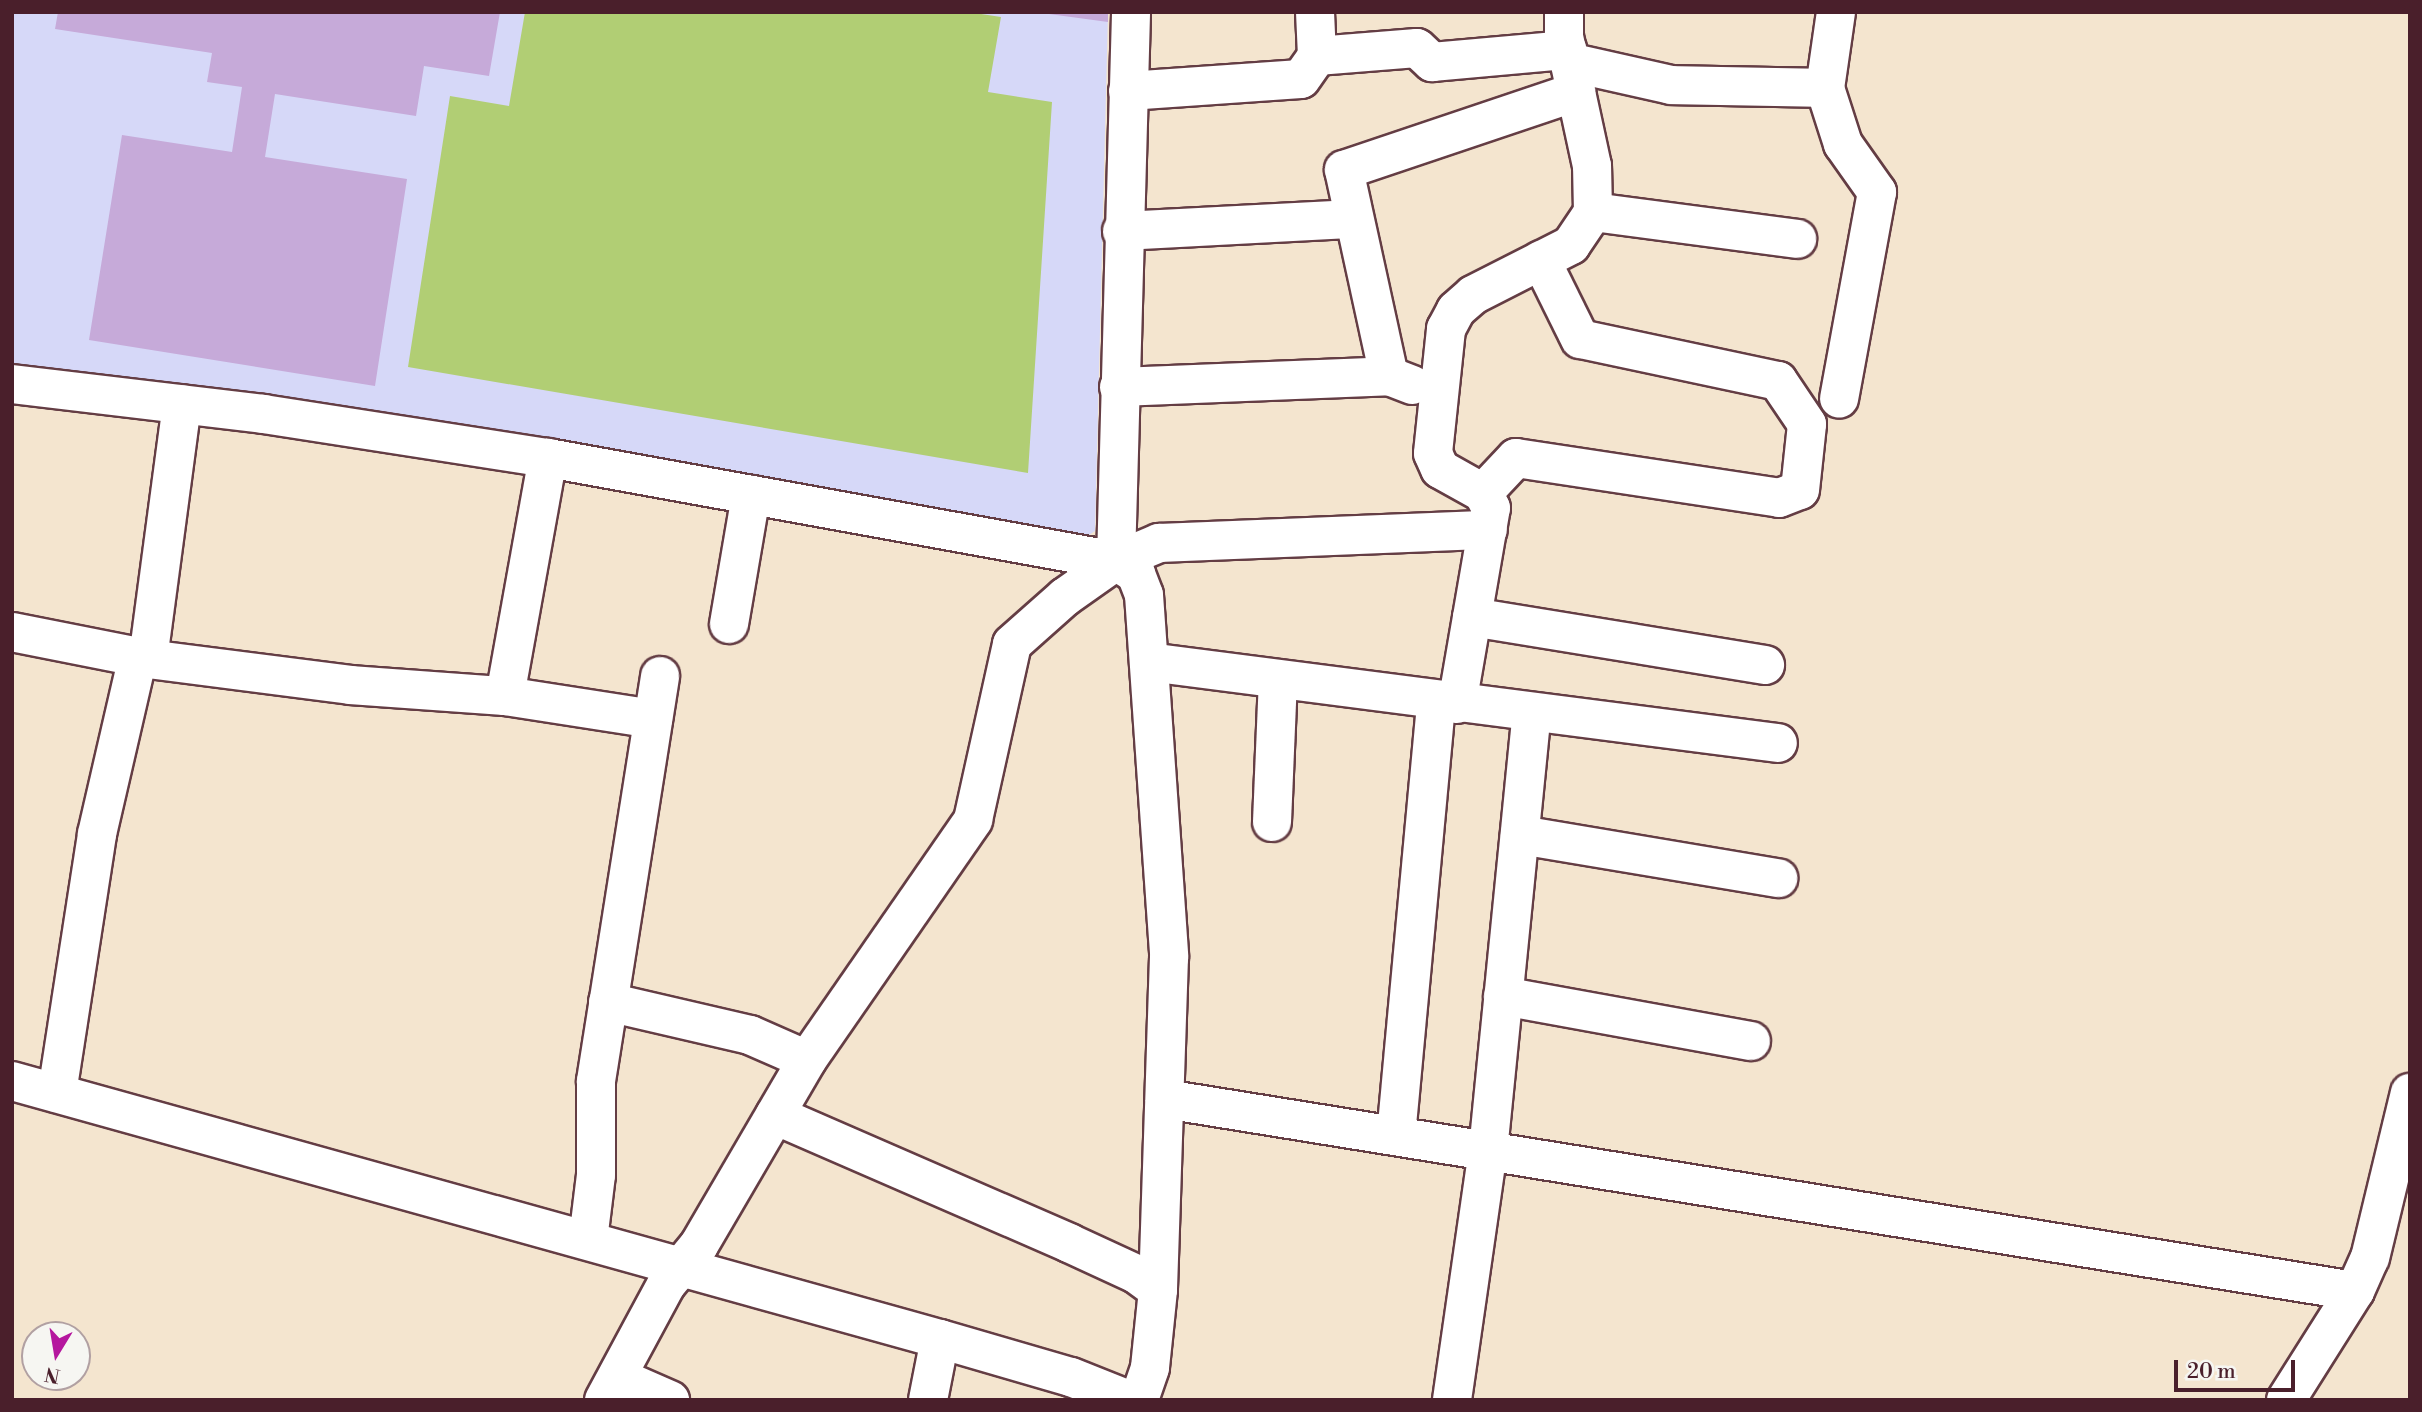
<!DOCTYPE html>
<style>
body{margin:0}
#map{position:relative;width:2422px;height:1412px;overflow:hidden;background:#f4e5cf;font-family:"Libre Bodoni",serif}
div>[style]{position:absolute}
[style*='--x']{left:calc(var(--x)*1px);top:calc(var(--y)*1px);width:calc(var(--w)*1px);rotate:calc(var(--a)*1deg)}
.built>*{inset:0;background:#d6d8f8}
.green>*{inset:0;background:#b1ce74}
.building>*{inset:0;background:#c6aad9}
.roads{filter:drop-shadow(2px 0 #643d44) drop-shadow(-2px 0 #643d44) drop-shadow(0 2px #643d44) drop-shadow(0 -2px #643d44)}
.minor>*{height:38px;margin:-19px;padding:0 19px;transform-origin:19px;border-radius:19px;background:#fff}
span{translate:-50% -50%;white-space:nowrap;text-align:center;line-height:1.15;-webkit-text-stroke:7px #f6f6f2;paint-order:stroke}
.frame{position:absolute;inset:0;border:14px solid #4a1f2b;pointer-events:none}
.north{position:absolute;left:21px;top:1321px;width:70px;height:70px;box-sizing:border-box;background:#f6f6f2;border:2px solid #b1a0a2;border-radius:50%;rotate:191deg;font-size:19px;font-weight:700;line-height:28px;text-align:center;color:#4a1f2b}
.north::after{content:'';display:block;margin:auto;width:24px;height:32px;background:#b5179e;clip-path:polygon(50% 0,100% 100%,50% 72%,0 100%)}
.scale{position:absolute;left:2174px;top:1360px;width:121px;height:32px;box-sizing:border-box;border:4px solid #4a1f2b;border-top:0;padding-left:9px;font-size:21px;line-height:24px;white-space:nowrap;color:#4a1f2b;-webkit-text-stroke:5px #f6f6f2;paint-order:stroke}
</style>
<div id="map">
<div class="built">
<i style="clip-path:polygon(12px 12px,1108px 12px,1095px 531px,1089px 535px,553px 444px,12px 367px)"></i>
</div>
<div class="green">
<i style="clip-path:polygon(525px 12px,968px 12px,1001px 17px,988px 92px,1052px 102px,1028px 473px,408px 367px,450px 96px,509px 106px)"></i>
</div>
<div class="building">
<i style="clip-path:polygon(58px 12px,500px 12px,489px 76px,424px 66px,416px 116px,275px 94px,265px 157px,407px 179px,375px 386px,89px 340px,122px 135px,232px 152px,242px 87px,207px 82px,212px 53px,55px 29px)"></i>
<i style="clip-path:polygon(1049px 12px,1108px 12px,1108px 22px,1049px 14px)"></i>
</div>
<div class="roads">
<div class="minor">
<i style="--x:1315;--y:12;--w:44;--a:87.4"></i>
<i style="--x:1317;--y:56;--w:100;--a:-4.6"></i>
<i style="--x:1417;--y:48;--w:21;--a:43"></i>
<i style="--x:1432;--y:62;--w:136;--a:-5.1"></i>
<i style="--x:1836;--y:12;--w:77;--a:98.2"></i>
<i style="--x:1825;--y:88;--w:59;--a:72.2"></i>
<i style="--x:1843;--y:144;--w:59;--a:54.7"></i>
<i style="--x:1877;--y:192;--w:210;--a:100.4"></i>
<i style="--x:1569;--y:62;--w:105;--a:12.7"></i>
<i style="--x:1671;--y:85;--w:154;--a:1.1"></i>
<i style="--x:1128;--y:91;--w:173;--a:-4"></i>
<i style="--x:1301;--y:79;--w:28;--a:-55"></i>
<i style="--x:1593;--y:212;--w:206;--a:7.5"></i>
<i style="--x:1122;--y:231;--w:232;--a:-3"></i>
<i style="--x:1389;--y:376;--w:211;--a:-102.3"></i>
<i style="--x:1344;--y:170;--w:245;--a:-18.6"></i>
<i style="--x:12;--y:384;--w:253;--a:6.8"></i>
<i style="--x:263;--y:414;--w:288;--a:8.8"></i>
<i style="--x:548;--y:458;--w:577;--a:10.28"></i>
<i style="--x:1116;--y:561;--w:549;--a:-88.43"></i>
<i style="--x:1119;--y:387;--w:270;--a:-2.3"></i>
<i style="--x:1389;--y:376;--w:25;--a:21"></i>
<i style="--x:1483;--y:493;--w:48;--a:-46.7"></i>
<i style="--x:1516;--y:458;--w:266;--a:8.6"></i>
<i style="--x:1779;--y:498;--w:22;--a:-21"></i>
<i style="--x:1800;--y:490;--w:66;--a:-83.9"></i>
<i style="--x:1807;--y:424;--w:52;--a:-124"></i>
<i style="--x:1778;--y:381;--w:202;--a:-168"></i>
<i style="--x:1580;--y:339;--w:88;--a:-116.3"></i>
<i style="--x:1116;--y:561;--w:24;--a:33"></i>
<i style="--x:1136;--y:574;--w:22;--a:69"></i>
<i style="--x:1144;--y:595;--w:363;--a:86"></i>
<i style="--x:1169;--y:957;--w:333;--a:91.9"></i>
<i style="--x:1158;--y:1290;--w:78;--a:95.9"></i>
<i style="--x:1150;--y:1368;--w:34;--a:109"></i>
<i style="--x:1472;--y:617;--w:297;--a:9.3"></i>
<i style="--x:729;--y:624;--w:131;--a:-80.3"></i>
<i style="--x:12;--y:632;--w:139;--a:11.2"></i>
<i style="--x:148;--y:659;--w:204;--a:7.3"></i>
<i style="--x:350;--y:685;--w:155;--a:4.1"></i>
<i style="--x:505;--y:696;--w:150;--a:8.8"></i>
<i style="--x:148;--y:659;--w:257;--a:-82.4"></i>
<i style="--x:1149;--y:662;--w:634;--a:7.34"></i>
<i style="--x:505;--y:696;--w:242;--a:-79.8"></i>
<i style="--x:1457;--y:704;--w:199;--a:-80.2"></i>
<i style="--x:1491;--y:508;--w:17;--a:-118"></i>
<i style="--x:1483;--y:493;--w:49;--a:-150.8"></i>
<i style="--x:1440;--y:469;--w:17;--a:-114"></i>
<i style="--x:1433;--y:453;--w:125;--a:-84"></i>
<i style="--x:1446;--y:329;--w:21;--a:-62"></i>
<i style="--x:1456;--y:310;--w:23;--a:-41"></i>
<i style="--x:1473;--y:295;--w:110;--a:-27"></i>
<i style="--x:1571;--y:245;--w:40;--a:-56"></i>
<i style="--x:1593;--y:212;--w:46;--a:-91.2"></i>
<i style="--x:1592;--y:166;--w:133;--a:-102.2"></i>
<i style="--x:1564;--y:36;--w:24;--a:-90"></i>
<i style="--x:1272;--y:822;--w:142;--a:-87.6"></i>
<i style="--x:1520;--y:835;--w:262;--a:9.5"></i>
<i style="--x:1503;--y:996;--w:252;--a:10.3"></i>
<i style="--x:608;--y:1002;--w:146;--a:13.1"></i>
<i style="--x:750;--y:1035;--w:62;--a:23.7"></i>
<i style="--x:12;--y:1081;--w:963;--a:15.54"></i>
<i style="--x:940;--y:1339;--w:136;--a:16.2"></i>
<i style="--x:1071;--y:1377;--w:62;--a:21.6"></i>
<i style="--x:57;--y:1093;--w:262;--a:-81.2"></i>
<i style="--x:97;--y:834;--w:182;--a:-77"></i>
<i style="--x:1165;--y:1099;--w:1205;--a:9.17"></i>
<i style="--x:775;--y:1115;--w:321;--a:23.5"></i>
<i style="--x:1069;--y:1243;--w:74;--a:24.8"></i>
<i style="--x:1136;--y:1274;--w:27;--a:36"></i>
<i style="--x:1396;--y:1136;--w:437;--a:-84.7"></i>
<i style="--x:588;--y:1240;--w:65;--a:-83"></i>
<i style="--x:596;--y:1175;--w:94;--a:-90"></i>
<i style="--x:596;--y:1081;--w:410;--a:-81"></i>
<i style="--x:617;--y:1377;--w:58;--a:23.5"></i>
<i style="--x:604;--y:1400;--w:131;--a:-61.7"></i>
<i style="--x:666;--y:1285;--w:52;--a:-50.5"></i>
<i style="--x:699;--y:1245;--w:214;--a:-59.7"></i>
<i style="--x:807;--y:1060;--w:292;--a:-55.3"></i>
<i style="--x:973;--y:820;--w:180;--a:-77.5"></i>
<i style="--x:1012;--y:644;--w:71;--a:-41.6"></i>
<i style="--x:1065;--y:597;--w:62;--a:-35.2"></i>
<i style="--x:1116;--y:561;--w:47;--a:-22.7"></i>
<i style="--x:1159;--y:543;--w:329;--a:-2.3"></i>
<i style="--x:928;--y:1400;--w:62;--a:-78.9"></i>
<i style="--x:1452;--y:1400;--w:252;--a:-81.8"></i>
<i style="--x:1488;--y:1151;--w:439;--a:-84.3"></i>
<i style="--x:2286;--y:1400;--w:129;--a:-57.7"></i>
<i style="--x:2355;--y:1291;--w:36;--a:-66"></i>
<i style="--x:2370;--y:1258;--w:170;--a:-76.4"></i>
</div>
</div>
<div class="frame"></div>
<div class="north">N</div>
<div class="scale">20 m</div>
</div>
